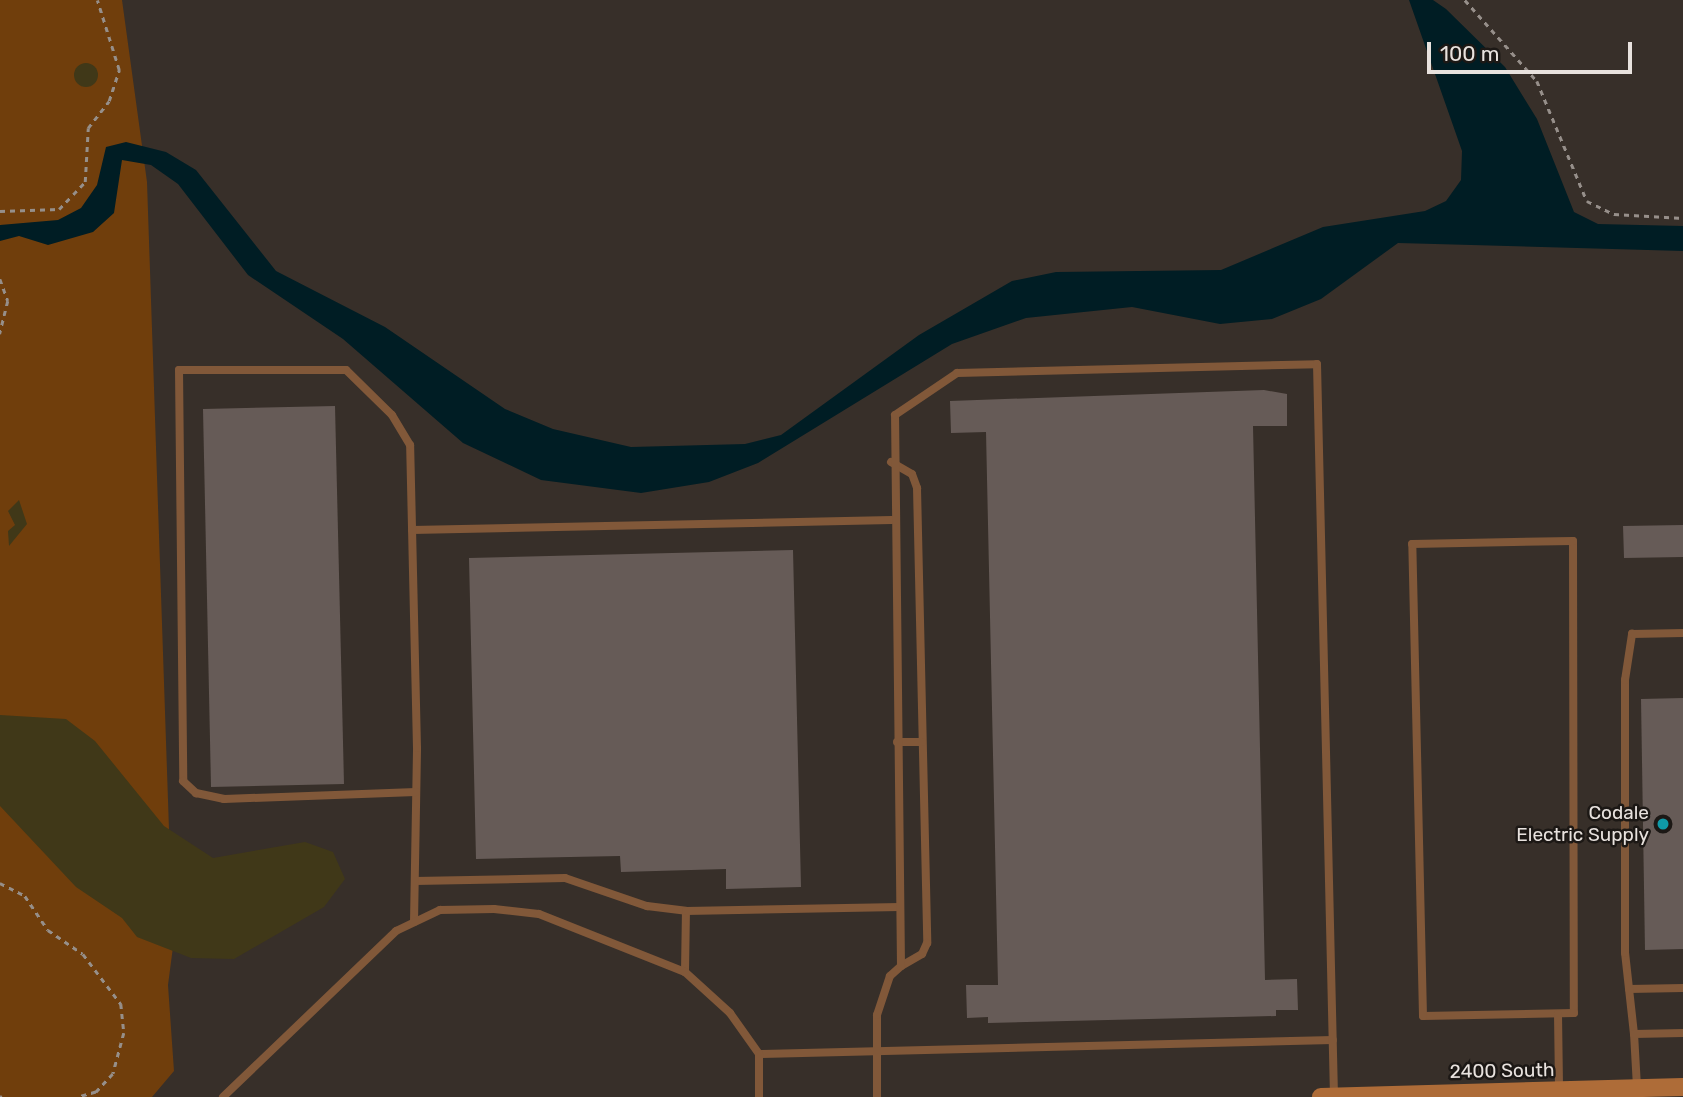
<!DOCTYPE html>
<style>
body{margin:0}
#map{position:relative;width:1683px;height:1097px;overflow:hidden;background:#372f29;font-family:Rubik,sans-serif}
div>[style]{position:absolute}
[style*='--x']{left:calc(var(--x)*1px);top:calc(var(--y)*1px);width:calc(var(--w)*1px);rotate:calc(var(--a)*1deg)}
.green>*{inset:0;background:#703e0c}
.sand>*{inset:0;background:#403818}
.round{border-radius:50%}
.water>*{inset:0;background:#001d24}
.building>*{inset:0;background:#665b57}
.path>*{height:2.5px;margin-top:-1.25px;transform-origin:0;background:repeating-linear-gradient(90deg,#968f8a 0 5px,transparent 0 10px)}
.lane>*{height:8px;margin:-4px;padding:0 4px;transform-origin:4px;border-radius:4px;background:#815839}
.secondary>*{height:18px;margin:-9px;padding:0 9px;transform-origin:9px;border-radius:9px;background:#ae6c38}
.dots>*{width:19px;height:19px;translate:-50% -50%;box-sizing:border-box;border:4px solid #1c1815;border-radius:50%}
span{translate:-50% -50%;white-space:nowrap;text-align:center;line-height:1.15;-webkit-text-stroke:5px #1c1815;paint-order:stroke}
.poi-label{font-size:19px;color:#e8e2de}
.right{translate:-100% -50%;text-align:right}
.street-label{font-size:19px;color:#e8e2de}
.scale{position:absolute;left:1427px;top:42px;width:205px;height:32px;box-sizing:border-box;border:4px solid #e8e2de;border-top:0;padding-left:9px;font-size:21px;line-height:24px;white-space:nowrap;color:#e8e2de;-webkit-text-stroke:5px #1c1815;paint-order:stroke}
</style>
<div id="map">
<div class="green">
<i style="clip-path:polygon(0 0,122px 0,147px 182px,173px 947px,168px 985px,174px 1071px,152px 1097px,0 1097px)"></i>
</div>
<div class="sand">
<i class="round" style="left:74px;top:63px;width:24px;height:24px"></i>
<i style="clip-path:polygon(19px 500px,27px 524px,9px 546px,8px 531px,15px 525px,8px 511px)"></i>
<i style="clip-path:polygon(0 715px,66px 719px,95px 741px,164px 826px,213px 858px,305px 842px,333px 852px,345px 879px,324px 907px,234px 959px,191px 958px,137px 937px,122px 918px,76px 887px,0 806px)"></i>
</div>
<div class="water">
<i style="clip-path:polygon(1409px 0,1433px 0,1446px 9px,1505px 67px,1537px 119px,1574px 212px,1598px 224px,1683px 226px,1683px 251px,1398px 243px,1321px 299px,1272px 319px,1220px 324px,1132px 307px,1026px 318px,952px 344px,758px 463px,709px 482px,641px 493px,541px 480px,463px 443px,343px 339px,248px 275px,178px 184px,151px 165px,122px 160px,114px 213px,93px 232px,48px 245px,19px 236px,0 241px,0 225px,58px 220px,81px 208px,97px 185px,106px 147px,126px 142px,166px 152px,196px 170px,276px 271px,385px 327px,505px 409px,553px 429px,631px 447px,745px 444px,781px 435px,919px 335px,1012px 281px,1056px 272px,1221px 270px,1323px 227px,1425px 211px,1446px 201px,1461px 180px,1462px 151px)"></i>
</div>
<div class="building">
<i style="clip-path:polygon(1264px 390px,1287px 394px,1287px 426px,1253px 426px,1265px 980px,1297px 979px,1298px 1010px,1276px 1010px,1276px 1016px,988px 1023px,988px 1017px,967px 1018px,966px 985px,998px 985px,986px 432px,951px 433px,950px 401px)"></i>
<i style="clip-path:polygon(335px 406px,344px 784px,211px 787px,203px 409px)"></i>
<i style="clip-path:polygon(1683px 525px,1683px 557px,1624px 558px,1623px 526px)"></i>
<i style="clip-path:polygon(793px 550px,801px 887px,726px 889px,726px 869px,621px 872px,620px 856px,476px 859px,469px 558px)"></i>
<i style="clip-path:polygon(1683px 698px,1683px 949px,1645px 950px,1641px 699px)"></i>
</div>
<div class="path">
<i style="--x:1465;--y:0;--w:108;--a:48.4"></i>
<i style="--x:1537;--y:81;--w:130;--a:67.4"></i>
<i style="--x:1587;--y:201;--w:30;--a:26"></i>
<i style="--x:1614;--y:214;--w:69;--a:3.3"></i>
<i style="--x:0;--y:211;--w:59;--a:-1.9"></i>
<i style="--x:59;--y:209;--w:37;--a:-46"></i>
<i style="--x:85;--y:182;--w:54;--a:-86.8"></i>
<i style="--x:88;--y:128;--w:34;--a:-52"></i>
<i style="--x:109;--y:101;--w:33;--a:-72"></i>
<i style="--x:119;--y:70;--w:73;--a:-107.4"></i>
<i style="--x:0;--y:279;--w:23;--a:70"></i>
<i style="--x:8;--y:301;--w:34;--a:104"></i>
<i style="--x:0;--y:883;--w:28;--a:27"></i>
<i style="--x:25;--y:896;--w:41;--a:55.9"></i>
<i style="--x:48;--y:930;--w:42;--a:34.4"></i>
<i style="--x:83;--y:954;--w:63;--a:52.8"></i>
<i style="--x:121;--y:1004;--w:29;--a:84"></i>
<i style="--x:124;--y:1033;--w:42;--a:105"></i>
<i style="--x:113;--y:1074;--w:25;--a:133"></i>
<i style="--x:96;--y:1092;--w:19;--a:164"></i>
<i style="--x:0;--y:1096;--w:2;--a:27"></i>
</div>
<div class="lane">
<i style="--x:891;--y:462;--w:24;--a:30"></i>
<i style="--x:912;--y:474;--w:15;--a:70"></i>
<i style="--x:917;--y:488;--w:455;--a:88.7"></i>
<i style="--x:927;--y:943;--w:12;--a:114"></i>
<i style="--x:922;--y:954;--w:24;--a:150"></i>
<i style="--x:412;--y:530;--w:480;--a:-1.2"></i>
<i style="--x:1573;--y:541;--w:472;--a:89.9"></i>
<i style="--x:1574;--y:1013;--w:151;--a:178.9"></i>
<i style="--x:1423;--y:1016;--w:472;--a:-91.3"></i>
<i style="--x:1412;--y:544;--w:161;--a:-1.1"></i>
<i style="--x:897;--y:742;--w:25;--a:0"></i>
<i style="--x:415;--y:881;--w:150;--a:-1.1"></i>
<i style="--x:565;--y:878;--w:87;--a:18.9"></i>
<i style="--x:647;--y:906;--w:39;--a:7"></i>
<i style="--x:414;--y:922;--w:174;--a:-89"></i>
<i style="--x:417;--y:748;--w:303;--a:-91.3"></i>
<i style="--x:410;--y:445;--w:35;--a:-121"></i>
<i style="--x:392;--y:415;--w:64;--a:-135.6"></i>
<i style="--x:346;--y:370;--w:167;--a:180"></i>
<i style="--x:179;--y:370;--w:411;--a:89.4"></i>
<i style="--x:183;--y:781;--w:18;--a:43"></i>
<i style="--x:196;--y:793;--w:29;--a:12"></i>
<i style="--x:224;--y:799;--w:192;--a:-2.1"></i>
<i style="--x:685;--y:972;--w:61;--a:-89.1"></i>
<i style="--x:686;--y:911;--w:214;--a:-1.1"></i>
<i style="--x:1629;--y:989;--w:54;--a:-1.1"></i>
<i style="--x:1558;--y:1014;--w:76;--a:89.2"></i>
<i style="--x:1634;--y:1034;--w:81;--a:-96.3"></i>
<i style="--x:1625;--y:953;--w:273;--a:-90"></i>
<i style="--x:1625;--y:680;--w:47;--a:-81.3"></i>
<i style="--x:1632;--y:634;--w:51;--a:-1.1"></i>
<i style="--x:759;--y:1054;--w:574;--a:-1.4"></i>
<i style="--x:1637;--y:1087;--w:53;--a:-93.2"></i>
<i style="--x:1634;--y:1034;--w:49;--a:-1.2"></i>
<i style="--x:223;--y:1097;--w:240;--a:-43.8"></i>
<i style="--x:396;--y:931;--w:49;--a:-25.5"></i>
<i style="--x:440;--y:910;--w:54;--a:-1.1"></i>
<i style="--x:494;--y:909;--w:45;--a:6.3"></i>
<i style="--x:539;--y:914;--w:157;--a:21.7"></i>
<i style="--x:685;--y:972;--w:61;--a:42.3"></i>
<i style="--x:730;--y:1013;--w:50;--a:54.7"></i>
<i style="--x:759;--y:1054;--w:43;--a:90"></i>
<i style="--x:877;--y:1097;--w:82;--a:-90"></i>
<i style="--x:877;--y:1015;--w:41;--a:-71.6"></i>
<i style="--x:890;--y:976;--w:15;--a:-42"></i>
<i style="--x:901;--y:966;--w:551;--a:-90.62"></i>
<i style="--x:895;--y:415;--w:75;--a:-34.1"></i>
<i style="--x:957;--y:373;--w:360;--a:-1.4"></i>
<i style="--x:1317;--y:364;--w:733;--a:88.67"></i>
</div>
<div class="secondary">
<i style="--x:1321;--y:1097;--w:362;--a:-1.6"></i>
</div>
<div class="dots">
<i style="left:1663px;top:824px;background:#0f9aa8"></i>
</div>
<div class="poi-label">
<span class="right" style="left:1649px;top:824px">Codale<br>Electric Supply</span>
</div>
<div class="street-label">
<span style="left:1502px;top:1071px;rotate:-1deg">2400 South</span>
</div>
<div class="scale">100 m</div>
</div>
